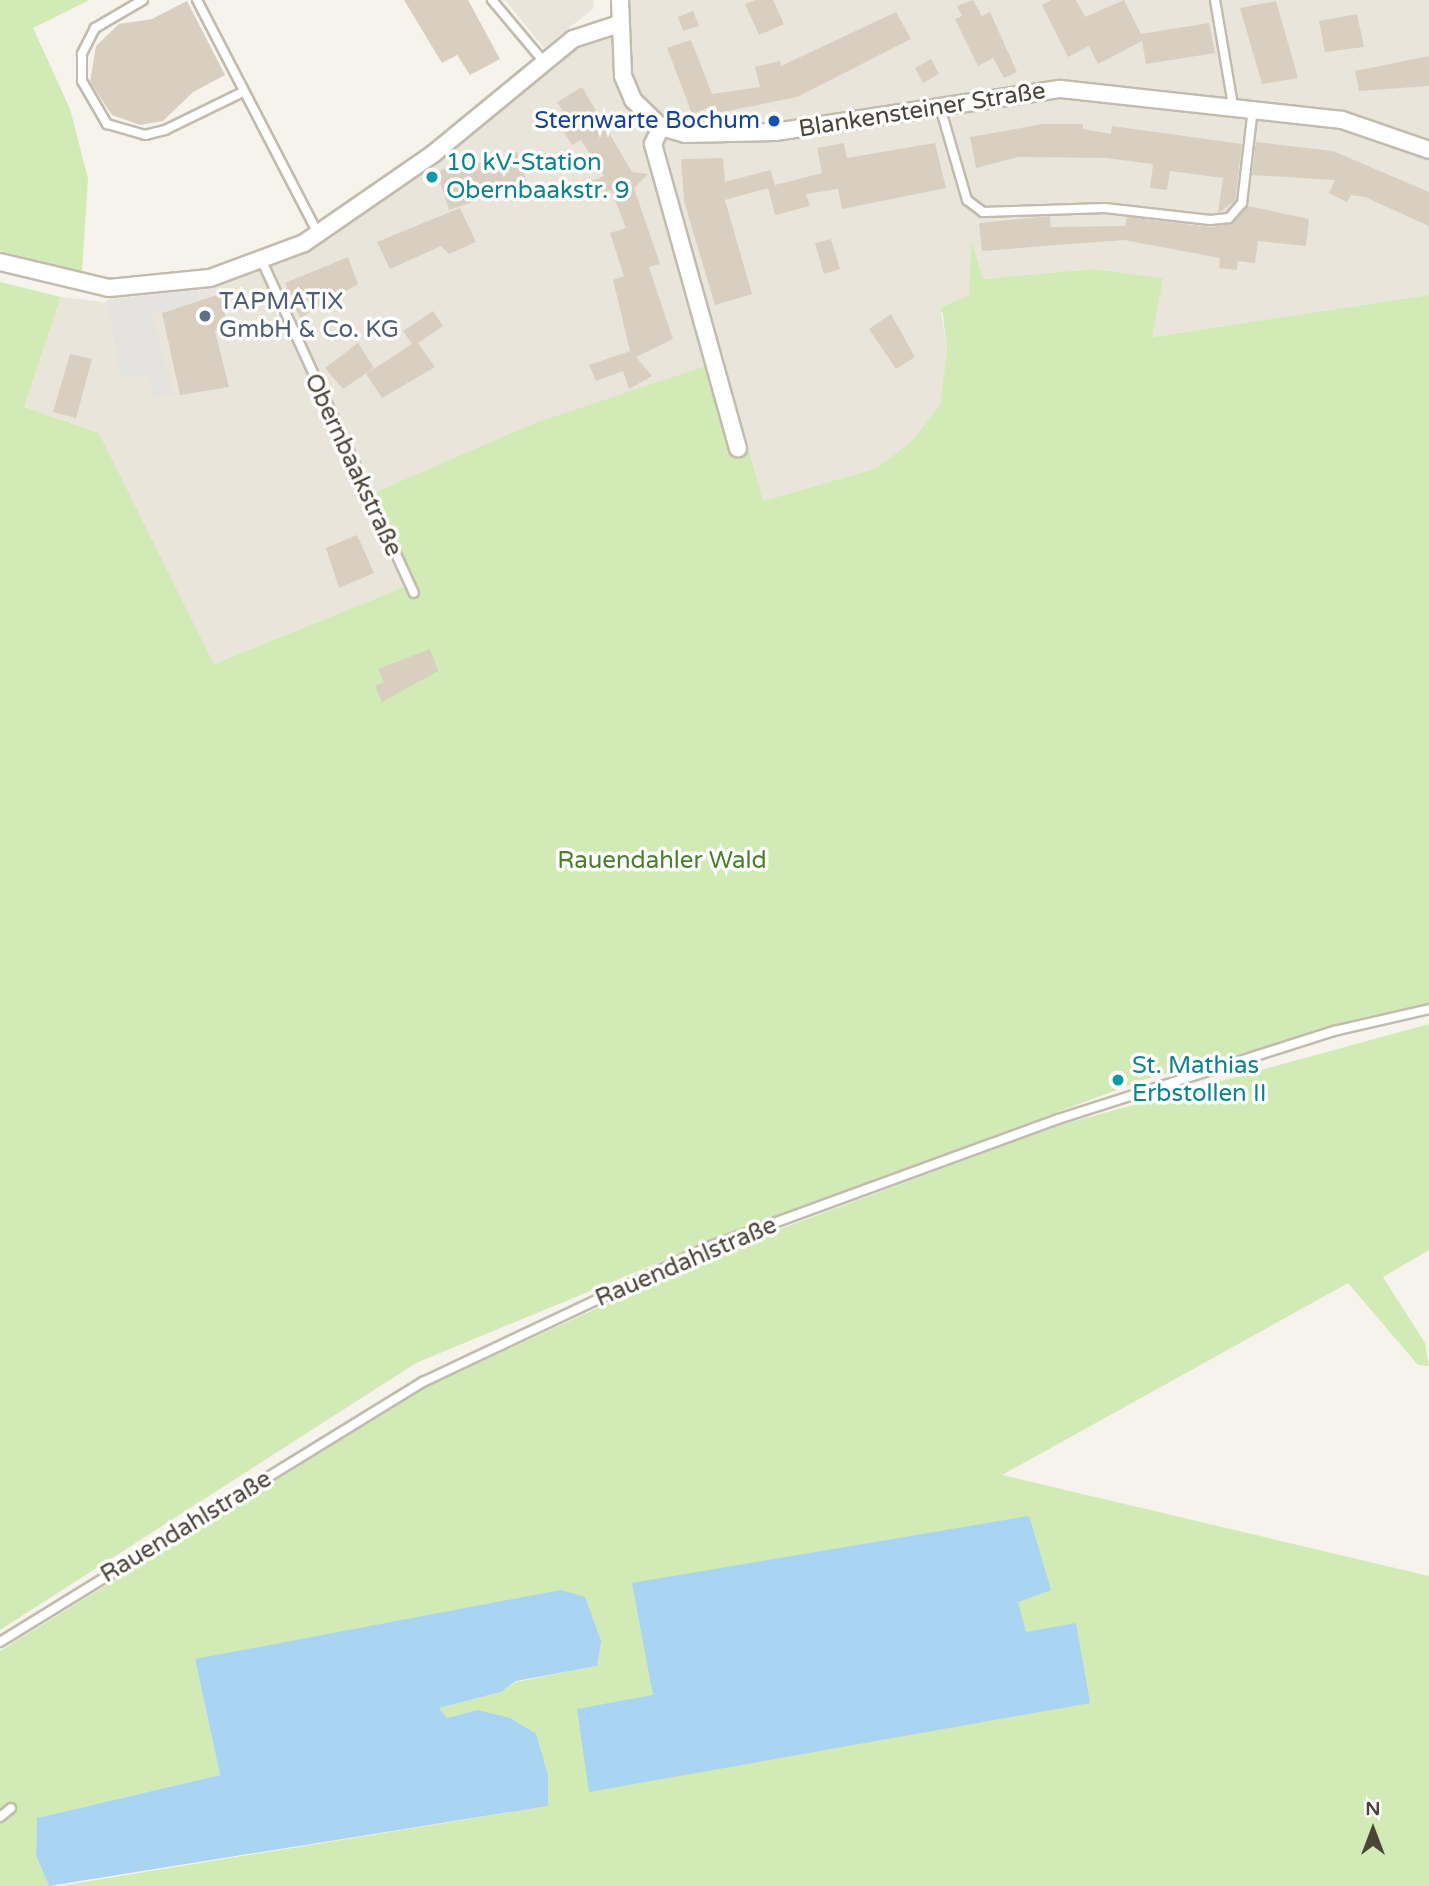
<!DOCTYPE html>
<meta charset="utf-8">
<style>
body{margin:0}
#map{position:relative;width:1429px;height:1886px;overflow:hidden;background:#f6f3ec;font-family:"Varela Round",sans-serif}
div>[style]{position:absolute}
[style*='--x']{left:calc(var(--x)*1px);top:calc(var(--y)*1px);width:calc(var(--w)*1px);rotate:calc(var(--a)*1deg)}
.residential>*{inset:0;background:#eae5da}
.green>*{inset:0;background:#d2eab5}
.parking>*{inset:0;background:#e5e3e0}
.water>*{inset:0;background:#a9d4f2}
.building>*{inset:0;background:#d8cfc1}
.roads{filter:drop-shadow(2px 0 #c2bbae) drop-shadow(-2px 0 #c2bbae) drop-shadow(0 2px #c2bbae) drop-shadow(0 -2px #c2bbae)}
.lane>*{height:8px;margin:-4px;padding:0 4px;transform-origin:4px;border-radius:4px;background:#fff}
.street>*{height:16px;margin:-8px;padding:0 8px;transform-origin:8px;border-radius:8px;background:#fff}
.dots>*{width:19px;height:19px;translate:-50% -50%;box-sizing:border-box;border:4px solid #fff;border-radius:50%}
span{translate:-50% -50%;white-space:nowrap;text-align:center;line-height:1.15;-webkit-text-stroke:7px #fff;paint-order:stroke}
.street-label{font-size:24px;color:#4b4439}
.transit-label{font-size:24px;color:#164399}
.right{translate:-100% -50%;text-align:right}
.culture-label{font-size:24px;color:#0d838f}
.left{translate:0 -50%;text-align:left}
.service-label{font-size:24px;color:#4e5e75}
.park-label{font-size:24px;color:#4a7f2a}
.north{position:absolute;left:1338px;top:1795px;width:70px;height:70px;-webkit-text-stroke:5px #fff;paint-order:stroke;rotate:0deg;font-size:19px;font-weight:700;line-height:28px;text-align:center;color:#4b4439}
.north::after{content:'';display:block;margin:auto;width:24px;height:32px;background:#4b4439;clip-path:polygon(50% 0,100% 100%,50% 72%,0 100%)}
</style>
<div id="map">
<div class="residential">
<i style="clip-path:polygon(505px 0,594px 0,593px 9px,544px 48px)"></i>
<i style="clip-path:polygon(622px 0,1429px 0,1429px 295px,1151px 337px,1163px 278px,1093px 269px,982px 279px,971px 243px,969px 295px,941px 313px,947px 349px,940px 405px,912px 441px,877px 468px,763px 501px,724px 360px,374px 494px,414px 583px,214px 664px,99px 433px,24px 407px,61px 297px,105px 302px,122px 287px,210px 275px,315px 234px,574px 41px,619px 24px)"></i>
</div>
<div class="green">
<i style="clip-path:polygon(0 0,89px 0,33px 28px,70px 109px,88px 178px,82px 272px,0 251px)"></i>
<i style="clip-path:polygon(971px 240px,983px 279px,1093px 269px,1163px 278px,1152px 337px,1429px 295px,1429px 1003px,1146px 1079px,708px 1242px,416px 1363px,0 1630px,0 282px,61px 297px,24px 407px,99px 433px,214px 664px,414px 583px,374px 493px,535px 423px,724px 360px,763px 501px,877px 468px,912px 441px,940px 405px,947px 349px,942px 307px,969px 295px)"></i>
<i style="clip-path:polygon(1429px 1024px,1429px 1250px,1383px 1277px,1425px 1343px,1429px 1366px,1418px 1365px,1348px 1283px,1002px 1475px,1429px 1576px,1429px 1886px,60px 1886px,548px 1806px,477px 1710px,447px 1718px,439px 1708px,501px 1692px,516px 1682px,596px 1666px,195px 1659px,220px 1775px,37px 1818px,36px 1855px,49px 1886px,0 1886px,0 1651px,427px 1387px,721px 1251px,1060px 1125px)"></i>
</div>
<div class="parking">
<i style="clip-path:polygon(195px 290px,199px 302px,152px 314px,174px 395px,153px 398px,148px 374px,120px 377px,108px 301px)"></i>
</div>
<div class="water">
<i style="clip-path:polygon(1029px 1516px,1051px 1590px,1018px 1602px,1026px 1632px,1076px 1623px,1090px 1703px,589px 1792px,577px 1709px,653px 1695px,632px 1583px)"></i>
<i style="clip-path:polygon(561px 1590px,585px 1597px,601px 1641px,597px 1666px,516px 1681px,501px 1692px,439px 1708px,447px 1718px,477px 1710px,510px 1718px,536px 1734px,548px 1775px,548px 1806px,49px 1886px,36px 1855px,37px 1818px,220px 1775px,195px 1659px)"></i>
</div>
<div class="building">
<i style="clip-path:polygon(404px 0,468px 0,500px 59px,470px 75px,457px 55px,442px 63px)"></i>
<i style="clip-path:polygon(755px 0,773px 0,784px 24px,759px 35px,745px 4px)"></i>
<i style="clip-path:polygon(973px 0,982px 16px,990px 12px,1017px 72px,1004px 78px,993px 58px,978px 66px,955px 19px,962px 16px,957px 6px)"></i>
<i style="clip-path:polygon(1051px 0,1076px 0,1085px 17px,1124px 0,1141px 34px,1209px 23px,1215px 53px,1146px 64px,1142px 41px,1098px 64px,1089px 46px,1068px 57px,1042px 5px)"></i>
<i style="clip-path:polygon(187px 1px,225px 75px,193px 92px,163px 121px,140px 125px,112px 115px,90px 82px,96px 46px,119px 24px,152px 19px)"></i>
<i style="clip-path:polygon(1276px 1px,1298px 78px,1262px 84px,1240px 8px)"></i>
<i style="clip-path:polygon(693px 11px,699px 26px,683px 31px,678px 17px)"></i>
<i style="clip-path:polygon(896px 12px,911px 39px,797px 97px,718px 113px,716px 105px,692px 114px,667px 48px,691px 40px,712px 94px,760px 87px,755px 67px,780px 61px,781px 66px)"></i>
<i style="clip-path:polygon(1357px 14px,1364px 47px,1325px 52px,1319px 21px)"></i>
<i style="clip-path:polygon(1429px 56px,1429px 86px,1359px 91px,1355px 71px)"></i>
<i style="clip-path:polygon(931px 59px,939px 74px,923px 83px,915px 68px)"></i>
<i style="clip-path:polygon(582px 87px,632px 172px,648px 174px,634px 188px,660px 264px,649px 267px,673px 339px,636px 357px,652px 376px,629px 389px,623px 371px,596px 381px,589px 365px,630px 351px,613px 280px,624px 276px,610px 233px,626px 228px,611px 190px,592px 197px,587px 183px,604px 176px,581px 140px,572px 145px,562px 129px,568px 119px,557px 102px)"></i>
<i style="clip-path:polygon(1043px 124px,1083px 124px,1083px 129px,1111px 134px,1112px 126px,1242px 144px,1235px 201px,1218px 213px,1223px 178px,1170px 171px,1167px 190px,1150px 188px,1153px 164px,1106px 158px,1018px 157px,976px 168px,970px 137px)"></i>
<i style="clip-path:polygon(1256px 142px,1333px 151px,1429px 192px,1429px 226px,1365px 197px,1351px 195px,1347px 202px,1329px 193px,1335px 180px,1252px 175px)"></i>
<i style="clip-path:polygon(844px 143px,847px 158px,935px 143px,946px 188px,842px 209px,838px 189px,806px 194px,810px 206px,775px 215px,768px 188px,725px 200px,752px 294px,715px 305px,684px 201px,681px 159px,723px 158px,725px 182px,770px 170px,775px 185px,822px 173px,817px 148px)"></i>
<i style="clip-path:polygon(517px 152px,527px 183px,449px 210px,437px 172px,467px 160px,469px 166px)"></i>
<i style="clip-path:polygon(1248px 206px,1309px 219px,1306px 246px,1258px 241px,1255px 263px,1238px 261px,1237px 270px,1219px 268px,1220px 258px,1124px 240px,982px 251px,979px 223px,1050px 216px,1051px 227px,1125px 226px,1127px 217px,1211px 227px,1233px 223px)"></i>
<i style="clip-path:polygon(460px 208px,476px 242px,449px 254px,441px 246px,390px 269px,377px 242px)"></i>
<i style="clip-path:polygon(831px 239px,840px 269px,824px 274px,815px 243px)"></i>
<i style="clip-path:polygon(348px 257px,358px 284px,300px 318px,285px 283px)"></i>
<i style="clip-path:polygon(220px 294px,228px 328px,215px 331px,229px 387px,180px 395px,162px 313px)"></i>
<i style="clip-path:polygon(433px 311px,443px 326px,418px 343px,435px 367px,382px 398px,366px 374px,412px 344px,403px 331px)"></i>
<i style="clip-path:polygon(891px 314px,915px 357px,896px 369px,869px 329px)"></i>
<i style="clip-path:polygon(358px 343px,374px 368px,343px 389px,325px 368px)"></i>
<i style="clip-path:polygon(70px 354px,92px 359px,76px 418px,53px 412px)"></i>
<i style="clip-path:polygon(357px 535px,374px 573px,339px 588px,326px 548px)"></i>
<i style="clip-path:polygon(430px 649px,438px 671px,382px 702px,375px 686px,384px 682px,378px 669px)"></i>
</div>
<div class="roads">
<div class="lane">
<i style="--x:143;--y:0;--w:56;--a:149.7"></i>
<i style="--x:95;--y:28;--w:29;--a:117"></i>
<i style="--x:82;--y:54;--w:27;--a:90"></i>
<i style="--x:82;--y:81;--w:50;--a:59.8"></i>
<i style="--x:107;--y:124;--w:40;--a:16"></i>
<i style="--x:145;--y:135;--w:21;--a:-14"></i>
<i style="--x:165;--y:130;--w:87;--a:-26"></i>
<i style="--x:197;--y:0;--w:265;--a:62.6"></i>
<i style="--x:492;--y:0;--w:81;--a:50"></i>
<i style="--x:1215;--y:0;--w:107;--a:80.3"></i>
<i style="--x:940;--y:107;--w:97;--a:73.8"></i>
<i style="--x:967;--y:200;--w:20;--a:37"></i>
<i style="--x:983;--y:212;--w:122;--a:-1.9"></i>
<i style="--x:1105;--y:208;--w:106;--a:6.5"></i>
<i style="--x:1210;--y:220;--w:19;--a:-6"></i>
<i style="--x:1229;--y:218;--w:20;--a:-49"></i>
<i style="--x:1242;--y:203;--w:96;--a:-83.4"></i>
<i style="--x:261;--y:259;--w:367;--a:65.4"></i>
<i style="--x:0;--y:1642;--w:497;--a:-31.6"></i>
<i style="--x:423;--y:1382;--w:318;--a:-25.3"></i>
<i style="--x:711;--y:1246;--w:370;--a:-20.1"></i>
<i style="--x:1058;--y:1119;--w:290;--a:-17.7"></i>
<i style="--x:1334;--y:1031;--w:98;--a:-13"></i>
<i style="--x:0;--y:1817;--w:14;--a:-39"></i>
</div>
<div class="street">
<i style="--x:620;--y:0;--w:76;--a:87.7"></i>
<i style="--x:623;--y:76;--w:26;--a:67"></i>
<i style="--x:633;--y:100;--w:39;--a:44"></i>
<i style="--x:661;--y:127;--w:25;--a:16"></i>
<i style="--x:685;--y:134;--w:90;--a:-1.3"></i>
<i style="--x:775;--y:132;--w:289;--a:-8.6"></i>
<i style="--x:1061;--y:89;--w:283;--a:6.3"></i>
<i style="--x:1342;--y:120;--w:92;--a:19"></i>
<i style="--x:661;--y:127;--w:19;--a:115"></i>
<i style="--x:653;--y:144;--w:316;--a:74.4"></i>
<i style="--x:0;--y:262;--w:112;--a:13.4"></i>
<i style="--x:109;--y:288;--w:101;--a:-5.7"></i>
<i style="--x:210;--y:278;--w:100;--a:-20.4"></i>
<i style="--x:304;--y:243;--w:157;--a:-34.6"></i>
<i style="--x:433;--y:154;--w:181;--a:-39.4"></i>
<i style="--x:573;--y:39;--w:48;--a:-18.1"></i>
</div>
</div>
<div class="dots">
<i style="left:774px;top:121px;background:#1a4fb4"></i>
<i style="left:432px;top:177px;background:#0f9aa8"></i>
<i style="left:205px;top:316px;background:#5c6f8a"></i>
<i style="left:1118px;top:1080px;background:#0f9aa8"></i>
</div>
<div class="street-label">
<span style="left:922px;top:110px;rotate:-9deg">Blankensteiner Straße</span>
<span style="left:353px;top:465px;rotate:65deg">Obernbaakstraße</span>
<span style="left:686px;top:1262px;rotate:-23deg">Rauendahlstraße</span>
<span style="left:186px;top:1527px;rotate:-31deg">Rauendahlstraße</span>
</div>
<div class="transit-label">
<span class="right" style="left:760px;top:121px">Sternwarte Bochum</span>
</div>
<div class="culture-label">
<span class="left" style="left:446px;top:177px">10 kV-Station<br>Obernbaakstr. 9</span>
<span class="left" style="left:1132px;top:1080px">St. Mathias<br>Erbstollen II</span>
</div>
<div class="service-label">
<span class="left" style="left:219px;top:316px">TAPMATIX<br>GmbH &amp; Co. KG</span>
</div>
<div class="park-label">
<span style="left:662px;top:861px">Rauendahler Wald</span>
</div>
<div class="north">N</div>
</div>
